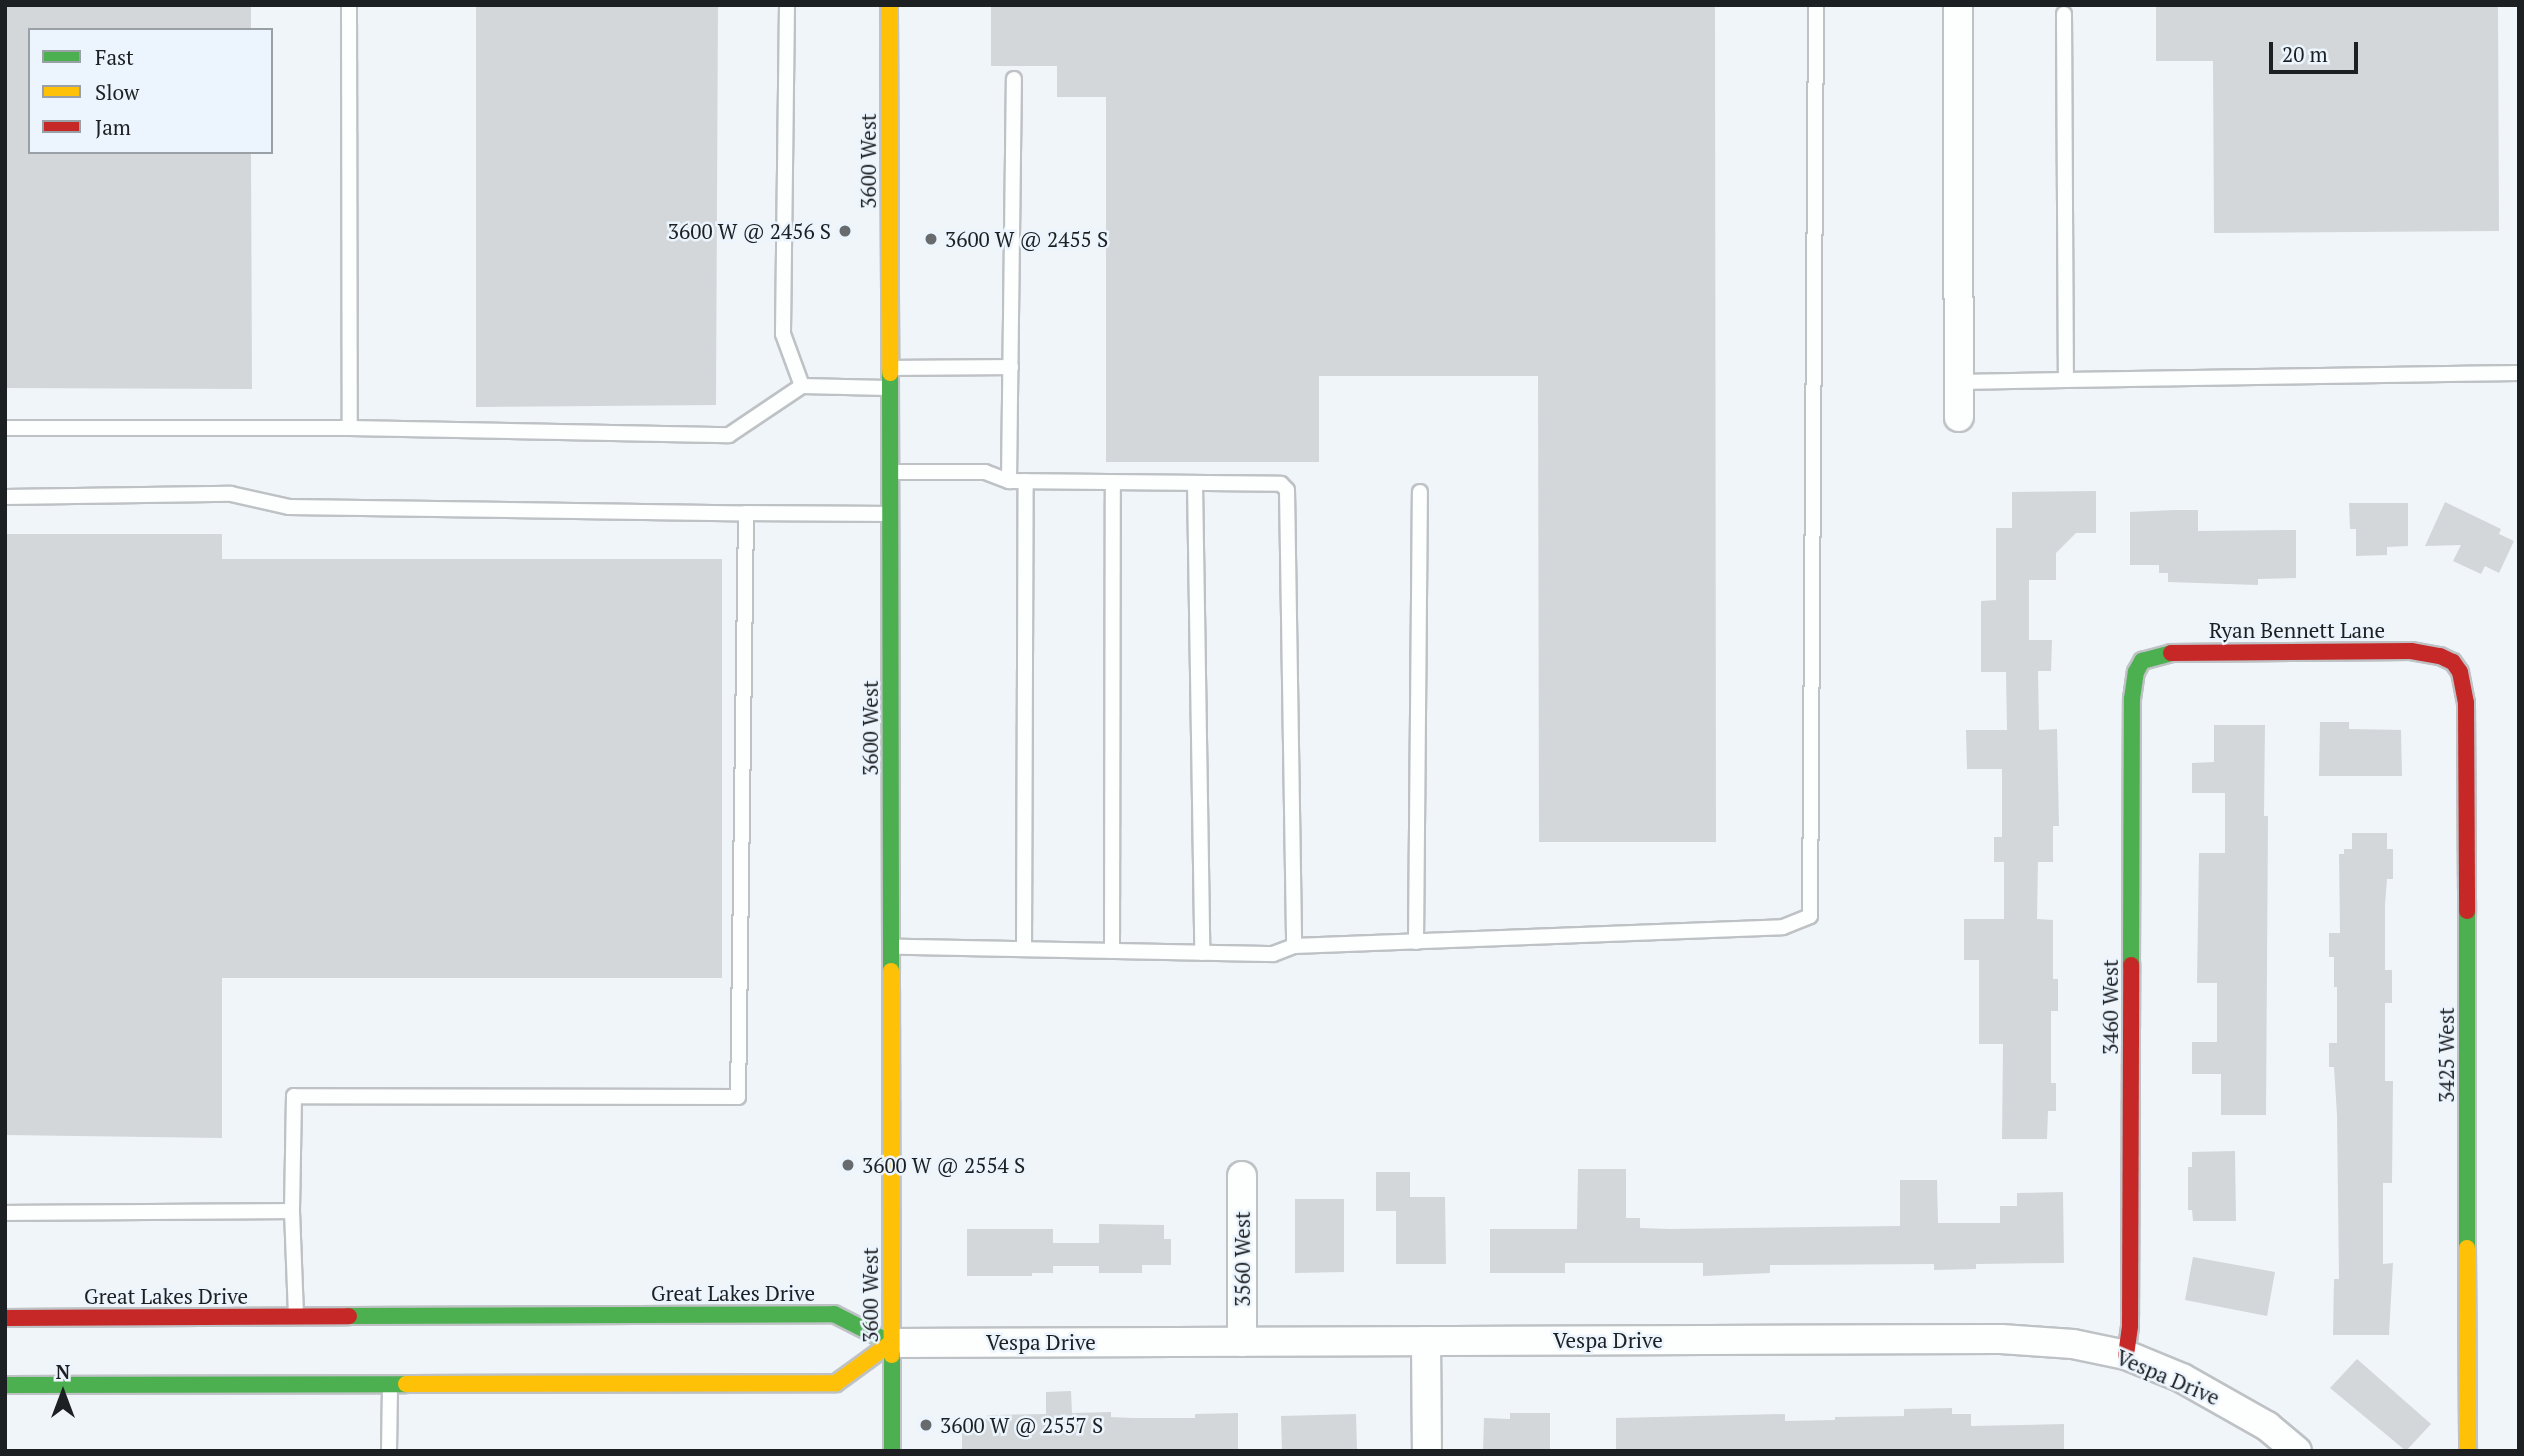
<!DOCTYPE html>
<style>
body{margin:0}
#map{position:relative;width:2524px;height:1456px;overflow:hidden;background:#f0f5f9;font-family:"PT Serif",serif}
div>[style]{position:absolute}
[style*='--x']{left:calc(var(--x)*1px);top:calc(var(--y)*1px);width:calc(var(--w)*1px);rotate:calc(var(--a)*1deg)}
.building>*{inset:0;background:#d3d7da}
.roads{filter:drop-shadow(2px 0 #bec2c5) drop-shadow(-2px 0 #bec2c5) drop-shadow(0 2px #bec2c5) drop-shadow(0 -2px #bec2c5)}
.lane>*{height:14px;margin:-7px;padding:0 7px;transform-origin:7px;border-radius:7px;background:#fdfefe}
.street>*{height:28px;margin:-14px;padding:0 14px;transform-origin:14px;border-radius:14px;background:#fdfefe}
.fast>*{height:16px;margin:-8px;padding:0 8px;transform-origin:8px;border-radius:8px;background:#4caf50}
.slow>*{height:16px;margin:-8px;padding:0 8px;transform-origin:8px;border-radius:8px;background:#ffc107}
.jam>*{height:16px;margin:-8px;padding:0 8px;transform-origin:8px;border-radius:8px;background:#c62828}
.dots>*{width:19px;height:19px;translate:-50% -50%;box-sizing:border-box;border:4px solid #ecf5fd;border-radius:50%}
span{translate:-50% -50%;white-space:nowrap;text-align:center;line-height:1.15;-webkit-text-stroke:5px #ecf5fd;paint-order:stroke}
.street-label{font-size:21px;color:#1d2023}
.poi-label{font-size:21px;color:#1d2023}
.right{translate:-100% -50%;text-align:right}
.left{translate:0 -50%;text-align:left}
.frame{position:absolute;inset:0;border:7px solid #1d2023;pointer-events:none}
.legend{position:absolute;left:28px;top:28px;width:245px;height:126px;box-sizing:border-box;background:#ecf5fd;border:2px solid #99a0a6;margin:0;padding:9px 12px;list-style:none;font-size:21px;color:#1d2023}
.legend li{display:flex;align-items:center;gap:14px;height:35px}
.legend b{width:35px;border:2px solid #99a0a6}
.north{position:absolute;left:28px;top:1358px;width:70px;height:70px;-webkit-text-stroke:5px #ecf5fd;paint-order:stroke;rotate:0deg;font-size:19px;font-weight:700;line-height:28px;text-align:center;color:#1d2023}
.north::after{content:'';display:block;margin:auto;width:24px;height:32px;background:#1d2023;clip-path:polygon(50% 0,100% 100%,50% 72%,0 100%)}
.scale{position:absolute;left:2269px;top:42px;width:89px;height:32px;box-sizing:border-box;border:4px solid #1d2023;border-top:0;padding-left:9px;font-size:21px;line-height:24px;white-space:nowrap;color:#1d2023;-webkit-text-stroke:5px #ecf5fd;paint-order:stroke}
</style>
<div id="map">
<div class="building">
<i style="clip-path:polygon(5px 5px,251px 5px,251px 30px,30px 30px,30px 152px,251px 152px,252px 389px,5px 388px)"></i>
<i style="clip-path:polygon(476px 5px,718px 5px,716px 405px,476px 407px)"></i>
<i style="clip-path:polygon(991px 5px,1715px 5px,1716px 842px,1539px 842px,1538px 376px,1319px 376px,1319px 462px,1106px 462px,1106px 97px,1057px 97px,1057px 66px,991px 66px)"></i>
<i style="clip-path:polygon(2156px 5px,2498px 5px,2499px 231px,2214px 233px,2213px 61px,2156px 61px)"></i>
<i style="clip-path:polygon(2096px 491px,2096px 533px,2076px 533px,2056px 553px,2056px 580px,2029px 580px,2029px 640px,2052px 640px,2051px 671px,2038px 671px,2039px 730px,2057px 729px,2059px 826px,2053px 826px,2053px 862px,2038px 862px,2037px 919px,2053px 920px,2053px 979px,2058px 979px,2058px 1011px,2051px 1011px,2051px 1083px,2056px 1083px,2056px 1111px,2048px 1111px,2047px 1139px,2002px 1139px,2003px 1044px,1979px 1044px,1979px 960px,1964px 960px,1964px 919px,2004px 919px,2004px 862px,1994px 862px,1994px 837px,2002px 837px,2002px 769px,1967px 769px,1966px 730px,2007px 730px,2006px 672px,1981px 672px,1981px 601px,1996px 600px,1996px 528px,2012px 528px,2012px 492px)"></i>
<i style="clip-path:polygon(2445px 502px,2501px 529px,2499px 534px,2514px 541px,2499px 573px,2485px 566px,2481px 574px,2453px 561px,2461px 545px,2425px 546px)"></i>
<i style="clip-path:polygon(2349px 503px,2408px 503px,2408px 546px,2387px 547px,2387px 555px,2356px 556px,2356px 529px,2350px 529px)"></i>
<i style="clip-path:polygon(2175px 510px,2198px 510px,2198px 531px,2296px 530px,2296px 578px,2258px 579px,2258px 585px,2168px 582px,2168px 573px,2159px 573px,2159px 565px,2130px 565px,2130px 512px)"></i>
<i style="clip-path:polygon(5px 534px,222px 534px,222px 559px,722px 559px,722px 978px,222px 978px,222px 1138px,5px 1135px)"></i>
<i style="clip-path:polygon(2320px 722px,2349px 722px,2349px 729px,2401px 730px,2402px 776px,2319px 776px)"></i>
<i style="clip-path:polygon(2214px 725px,2265px 725px,2264px 816px,2268px 816px,2266px 1115px,2221px 1115px,2221px 1074px,2192px 1074px,2192px 1042px,2217px 1042px,2217px 983px,2197px 983px,2199px 853px,2225px 853px,2225px 793px,2192px 793px,2192px 763px,2214px 762px)"></i>
<i style="clip-path:polygon(2352px 833px,2387px 833px,2387px 849px,2393px 849px,2393px 879px,2387px 879px,2385px 905px,2385px 970px,2392px 970px,2392px 1003px,2385px 1003px,2385px 1081px,2393px 1081px,2392px 1183px,2383px 1183px,2383px 1264px,2393px 1263px,2389px 1335px,2333px 1335px,2334px 1279px,2339px 1279px,2337px 1115px,2334px 1067px,2329px 1067px,2329px 1043px,2337px 1043px,2337px 987px,2334px 987px,2334px 957px,2329px 957px,2329px 933px,2340px 933px,2339px 854px,2344px 854px,2344px 849px,2352px 849px)"></i>
<i style="clip-path:polygon(2235px 1151px,2236px 1221px,2193px 1221px,2192px 1210px,2188px 1210px,2188px 1167px,2192px 1167px,2192px 1152px)"></i>
<i style="clip-path:polygon(1578px 1169px,1626px 1169px,1626px 1218px,1640px 1218px,1640px 1228px,1669px 1229px,1900px 1226px,1900px 1180px,1937px 1180px,1938px 1223px,2000px 1223px,2000px 1206px,2017px 1206px,2017px 1193px,2063px 1192px,2064px 1263px,1976px 1264px,1976px 1269px,1934px 1270px,1934px 1264px,1770px 1265px,1770px 1273px,1703px 1276px,1703px 1263px,1565px 1263px,1565px 1273px,1490px 1273px,1490px 1229px,1577px 1229px)"></i>
<i style="clip-path:polygon(1376px 1172px,1410px 1172px,1410px 1197px,1445px 1197px,1446px 1264px,1396px 1264px,1396px 1211px,1376px 1211px)"></i>
<i style="clip-path:polygon(1295px 1199px,1344px 1199px,1344px 1272px,1295px 1273px)"></i>
<i style="clip-path:polygon(1099px 1224px,1164px 1225px,1164px 1239px,1171px 1239px,1171px 1265px,1142px 1265px,1142px 1273px,1099px 1273px,1099px 1266px,1053px 1266px,1053px 1273px,1032px 1273px,1032px 1276px,967px 1276px,967px 1229px,1053px 1229px,1053px 1243px,1099px 1243px)"></i>
<i style="clip-path:polygon(2193px 1257px,2275px 1272px,2267px 1316px,2185px 1300px)"></i>
<i style="clip-path:polygon(2357px 1359px,2431px 1424px,2406px 1451px,2330px 1388px)"></i>
<i style="clip-path:polygon(1071px 1391px,1072px 1413px,1111px 1412px,1111px 1417px,1132px 1418px,1195px 1418px,1195px 1414px,1238px 1413px,1238px 1451px,962px 1449px,962px 1419px,987px 1419px,987px 1415px,1046px 1414px,1046px 1392px)"></i>
<i style="clip-path:polygon(1952px 1408px,1952px 1414px,1971px 1414px,1971px 1426px,2064px 1424px,2064px 1451px,1616px 1451px,1616px 1418px,1785px 1414px,1785px 1421px,1835px 1420px,1835px 1417px,1904px 1416px,1904px 1409px)"></i>
<i style="clip-path:polygon(1510px 1413px,1550px 1413px,1550px 1451px,1483px 1451px,1484px 1418px,1510px 1419px)"></i>
<i style="clip-path:polygon(1356px 1414px,1357px 1451px,1282px 1451px,1281px 1416px)"></i>
</div>
<div class="roads">
<div class="lane">
<i style="--x:349;--y:5;--w:423;--a:89.9"></i>
<i style="--x:350;--y:428;--w:379;--a:1.1"></i>
<i style="--x:729;--y:435;--w:88;--a:-33.9"></i>
<i style="--x:802;--y:386;--w:85;--a:1.3"></i>
<i style="--x:787;--y:5;--w:329;--a:90.7"></i>
<i style="--x:783;--y:334;--w:55;--a:69.9"></i>
<i style="--x:2064;--y:14;--w:366;--a:89.7"></i>
<i style="--x:2066;--y:380;--w:453;--a:-0.9"></i>
<i style="--x:891;--y:368;--w:120;--a:-0.5"></i>
<i style="--x:1959;--y:382;--w:107;--a:-1.1"></i>
<i style="--x:5;--y:428;--w:345;--a:0"></i>
<i style="--x:892;--y:472;--w:93;--a:0"></i>
<i style="--x:985;--y:472;--w:26;--a:21"></i>
<i style="--x:1009;--y:481;--w:272;--a:0.6"></i>
<i style="--x:1281;--y:484;--w:8;--a:45"></i>
<i style="--x:1287;--y:490;--w:456;--a:89.1"></i>
<i style="--x:1294;--y:946;--w:22;--a:159"></i>
<i style="--x:1273;--y:954;--w:379;--a:-178.9"></i>
<i style="--x:1009;--y:481;--w:402;--a:-89.3"></i>
<i style="--x:1195;--y:483;--w:470;--a:89.1"></i>
<i style="--x:5;--y:497;--w:226;--a:-0.8"></i>
<i style="--x:231;--y:494;--w:59;--a:12.6"></i>
<i style="--x:289;--y:507;--w:457;--a:0.8"></i>
<i style="--x:746;--y:513;--w:584;--a:90.78"></i>
<i style="--x:738;--y:1097;--w:444;--a:-179.9"></i>
<i style="--x:294;--y:1096;--w:115;--a:91"></i>
<i style="--x:292;--y:1211;--w:104;--a:87.8"></i>
<i style="--x:746;--y:513;--w:142;--a:0.4"></i>
<i style="--x:1416;--y:942;--w:450;--a:-89.5"></i>
<i style="--x:1294;--y:946;--w:489;--a:-2.2"></i>
<i style="--x:1783;--y:927;--w:29;--a:-22"></i>
<i style="--x:1810;--y:916;--w:911;--a:-89.62"></i>
<i style="--x:1024;--y:949;--w:468;--a:-89.8"></i>
<i style="--x:1112;--y:951;--w:469;--a:-89.9"></i>
<i style="--x:5;--y:1213;--w:287;--a:-0.4"></i>
<i style="--x:389;--y:1451;--w:65;--a:-89.1"></i>
</div>
<div class="street">
<i style="--x:1958;--y:5;--w:412;--a:89.9"></i>
<i style="--x:1426;--y:1341;--w:110;--a:89.5"></i>
<i style="--x:1242;--y:1342;--w:166;--a:-90"></i>
<i style="--x:891;--y:1343;--w:1110;--a:-0.21"></i>
<i style="--x:2001;--y:1339;--w:72;--a:4"></i>
<i style="--x:2073;--y:1344;--w:54;--a:11.7"></i>
<i style="--x:2126;--y:1355;--w:61;--a:22.3"></i>
<i style="--x:2182;--y:1378;--w:98;--a:29.5"></i>
<i style="--x:2267;--y:1426;--w:39;--a:40"></i>
</div>
<div class="fast">
<i style="--x:890;--y:373;--w:598;--a:89.9"></i>
<i style="--x:2467;--y:911;--w:337;--a:90"></i>
<i style="--x:2131;--y:965;--w:266;--a:-89.8"></i>
<i style="--x:2132;--y:699;--w:27;--a:-82"></i>
<i style="--x:2136;--y:672;--w:13;--a:-61"></i>
<i style="--x:2142;--y:661;--w:30;--a:-15"></i>
<i style="--x:349;--y:1316;--w:485;--a:-0.2"></i>
<i style="--x:834;--y:1314;--w:64;--a:27"></i>
<i style="--x:892;--y:1355;--w:96;--a:90"></i>
<i style="--x:5;--y:1385;--w:401;--a:-0.1"></i>
</div>
<div class="slow">
<i style="--x:889;--y:5;--w:368;--a:89.8"></i>
<i style="--x:891;--y:971;--w:384;--a:89.9"></i>
<i style="--x:2467;--y:1248;--w:203;--a:89.7"></i>
<i style="--x:406;--y:1384;--w:430;--a:-0.1"></i>
<i style="--x:836;--y:1383;--w:68;--a:-36"></i>
</div>
<div class="jam">
<i style="--x:2171;--y:653;--w:240;--a:-0.5"></i>
<i style="--x:2411;--y:651;--w:29;--a:10"></i>
<i style="--x:2440;--y:656;--w:14;--a:25"></i>
<i style="--x:2453;--y:662;--w:12;--a:55"></i>
<i style="--x:2460;--y:672;--w:32;--a:79"></i>
<i style="--x:2466;--y:703;--w:208;--a:89.7"></i>
<i style="--x:5;--y:1318;--w:344;--a:-0.3"></i>
<i style="--x:2126;--y:1355;--w:30;--a:-82"></i>
<i style="--x:2130;--y:1325;--w:360;--a:-89.8"></i>
</div>
</div>
<div class="dots">
<i style="left:845px;top:231px;background:#676b6e"></i>
<i style="left:931px;top:239px;background:#676b6e"></i>
<i style="left:848px;top:1165px;background:#676b6e"></i>
<i style="left:926px;top:1425px;background:#676b6e"></i>
</div>
<div class="street-label">
<span style="left:868px;top:161px;rotate:-90deg">3600 West</span>
<span style="left:2297px;top:630px">Ryan Bennett Lane</span>
<span style="left:870px;top:728px;rotate:-90deg">3600 West</span>
<span style="left:2110px;top:1007px;rotate:-90deg">3460 West</span>
<span style="left:2446px;top:1055px;rotate:-90deg">3425 West</span>
<span style="left:1242px;top:1259px;rotate:-90deg">3560 West</span>
<span style="left:733px;top:1293px">Great Lakes Drive</span>
<span style="left:870px;top:1295px;rotate:-90deg">3600 West</span>
<span style="left:166px;top:1296px">Great Lakes Drive</span>
<span style="left:1608px;top:1340px">Vespa Drive</span>
<span style="left:1041px;top:1342px">Vespa Drive</span>
<span style="left:2168px;top:1377px;rotate:23deg">Vespa Drive</span>
</div>
<div class="poi-label">
<span class="right" style="left:831px;top:231px">3600 W @ 2456 S</span>
<span class="left" style="left:945px;top:239px">3600 W @ 2455 S</span>
<span class="left" style="left:862px;top:1165px">3600 W @ 2554 S</span>
<span class="left" style="left:940px;top:1425px">3600 W @ 2557 S</span>
</div>
<div class="frame"></div>
<ul class="legend">
<li><b style="height:9px;background:#4caf50"></b>Fast</li>
<li><b style="height:9px;background:#ffc107"></b>Slow</li>
<li><b style="height:9px;background:#c62828"></b>Jam</li>
</ul>
<div class="north">N</div>
<div class="scale">20 m</div>
</div>
